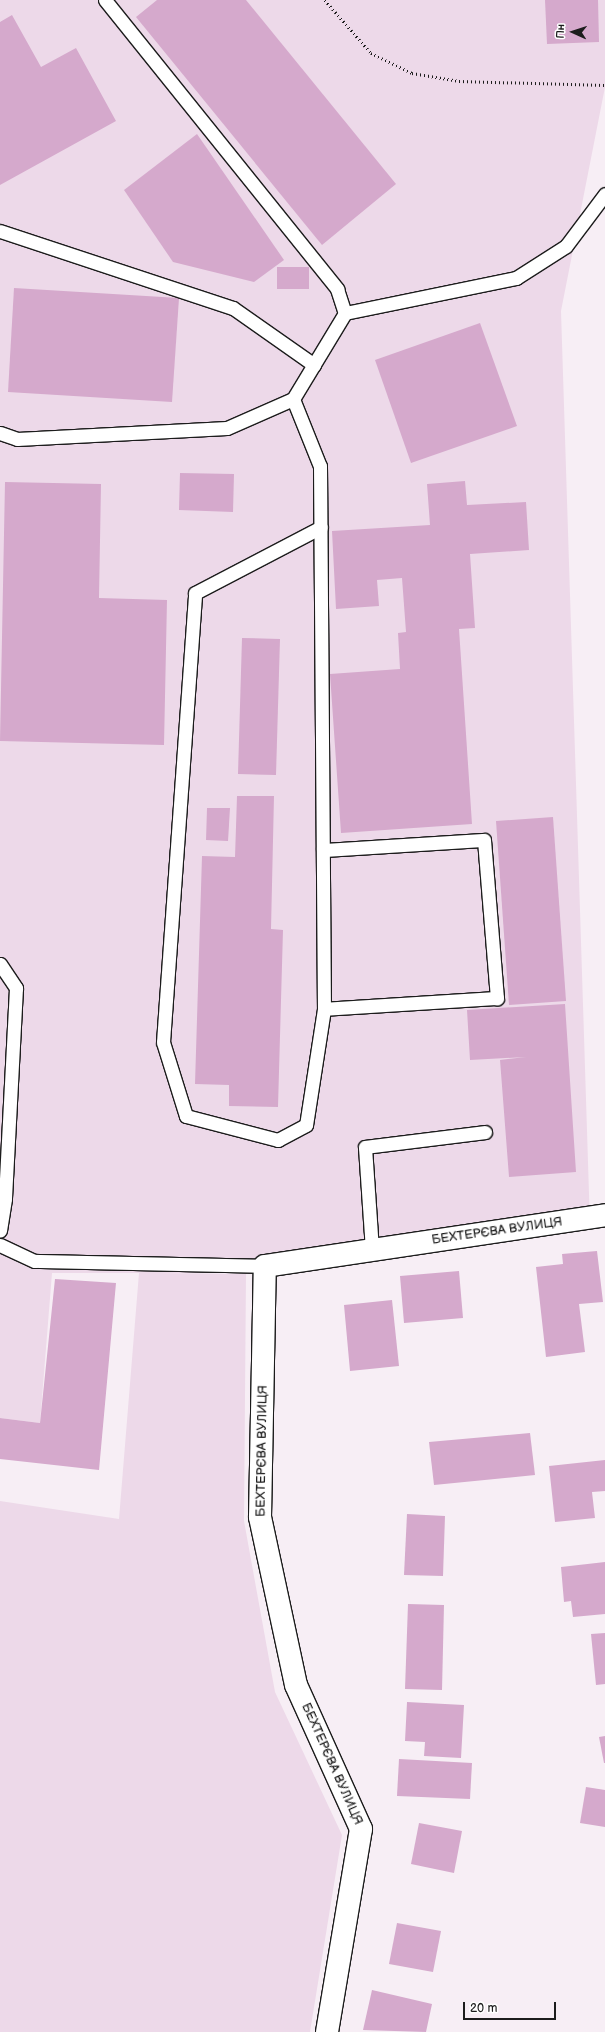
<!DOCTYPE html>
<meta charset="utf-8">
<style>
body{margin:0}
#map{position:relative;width:605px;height:2032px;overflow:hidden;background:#f7eef5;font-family:"Balsamiq Sans",sans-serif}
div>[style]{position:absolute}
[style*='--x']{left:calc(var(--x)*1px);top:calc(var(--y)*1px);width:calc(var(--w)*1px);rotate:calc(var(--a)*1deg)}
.built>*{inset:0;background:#edd9e9}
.building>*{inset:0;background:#d5a9cc}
.path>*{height:2.5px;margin-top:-1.25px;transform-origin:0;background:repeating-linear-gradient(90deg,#1c1c1c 0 1px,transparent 0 4px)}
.roads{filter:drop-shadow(1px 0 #1c1c1c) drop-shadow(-1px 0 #1c1c1c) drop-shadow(0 1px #1c1c1c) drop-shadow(0 -1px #1c1c1c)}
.service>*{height:13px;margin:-6.5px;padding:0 6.5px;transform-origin:6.5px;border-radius:6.5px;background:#fff}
.minor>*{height:22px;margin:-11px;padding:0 11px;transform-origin:11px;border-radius:11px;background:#fff}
span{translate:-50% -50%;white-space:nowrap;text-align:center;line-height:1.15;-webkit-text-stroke:4px #fff;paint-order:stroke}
.street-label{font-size:13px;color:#1c1c1c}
.north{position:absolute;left:553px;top:12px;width:40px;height:40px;-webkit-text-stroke:3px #fff;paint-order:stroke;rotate:273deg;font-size:11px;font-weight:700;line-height:16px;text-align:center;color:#1c1c1c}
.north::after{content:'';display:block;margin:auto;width:14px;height:18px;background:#1c1c1c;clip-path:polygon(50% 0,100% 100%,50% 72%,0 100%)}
.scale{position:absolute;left:463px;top:2002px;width:93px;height:18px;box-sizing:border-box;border:2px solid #1c1c1c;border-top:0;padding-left:5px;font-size:12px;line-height:14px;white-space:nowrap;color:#1c1c1c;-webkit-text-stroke:3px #fff;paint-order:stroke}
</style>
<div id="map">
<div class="built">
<i style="clip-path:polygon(0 0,605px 0,605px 87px,561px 311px,590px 1225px,289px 1273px,158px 1273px,246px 1274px,244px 1521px,275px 1692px,342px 1835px,310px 2032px,0 2032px,0 1501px,119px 1519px,139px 1273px,52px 1273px,40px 1423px,0 1418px)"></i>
</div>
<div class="building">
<i style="clip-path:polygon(157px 0,246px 0,396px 184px,322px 245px,136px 17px)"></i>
<i style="clip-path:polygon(545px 0,598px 0,599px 42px,547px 44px)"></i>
<i style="clip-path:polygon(12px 15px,41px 67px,76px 48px,116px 121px,0 185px,0 22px)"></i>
<i style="clip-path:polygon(197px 134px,284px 260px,254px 282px,173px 262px,124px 190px)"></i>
<i style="clip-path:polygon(277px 267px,309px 267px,309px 289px,277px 289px)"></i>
<i style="clip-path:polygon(14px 288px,179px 298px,172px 402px,8px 392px)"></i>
<i style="clip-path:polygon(480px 323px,517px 426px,411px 463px,375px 360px)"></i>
<i style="clip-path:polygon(180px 473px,234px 474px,233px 512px,179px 510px)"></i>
<i style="clip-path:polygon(465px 481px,467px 505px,526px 502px,529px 550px,470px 554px,475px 628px,459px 629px,472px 824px,341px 833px,330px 674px,400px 669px,398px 633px,406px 632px,402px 578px,377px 580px,379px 606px,336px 609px,332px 531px,430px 525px,427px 484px)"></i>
<i style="clip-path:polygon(5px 482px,101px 484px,99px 598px,167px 600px,164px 745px,0 741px)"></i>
<i style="clip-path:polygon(242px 638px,280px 639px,276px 775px,238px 774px)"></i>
<i style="clip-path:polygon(237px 796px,274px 796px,271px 929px,283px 930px,278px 1107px,229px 1106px,229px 1085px,195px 1084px,202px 856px,235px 857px)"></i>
<i style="clip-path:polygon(207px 808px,230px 808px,228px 841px,206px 840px)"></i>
<i style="clip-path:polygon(553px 817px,566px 1001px,509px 1005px,496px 821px)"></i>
<i style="clip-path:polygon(565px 1004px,576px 1172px,509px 1177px,500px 1060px,526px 1057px,470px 1060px,467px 1010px)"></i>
<i style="clip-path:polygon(597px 1251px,603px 1302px,579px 1304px,585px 1352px,546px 1357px,536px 1267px,563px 1264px,562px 1254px)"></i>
<i style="clip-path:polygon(459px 1271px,463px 1318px,404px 1323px,400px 1276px)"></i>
<i style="clip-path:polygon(55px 1279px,116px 1283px,99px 1470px,0 1459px,0 1418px,40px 1423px)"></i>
<i style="clip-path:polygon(392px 1300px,399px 1366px,350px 1371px,344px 1305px)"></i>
<i style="clip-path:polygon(530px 1433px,535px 1475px,434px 1485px,429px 1442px)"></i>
<i style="clip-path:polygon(605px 1460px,605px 1491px,592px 1492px,595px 1518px,555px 1522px,549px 1466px)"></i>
<i style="clip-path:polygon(407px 1514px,445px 1516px,443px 1576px,404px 1575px)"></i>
<i style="clip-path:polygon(605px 1562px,605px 1614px,573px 1617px,571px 1601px,564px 1602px,561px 1567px)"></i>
<i style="clip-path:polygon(408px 1604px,444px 1605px,442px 1690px,405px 1689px)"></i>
<i style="clip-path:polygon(605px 1633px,605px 1684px,596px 1685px,591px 1634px)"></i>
<i style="clip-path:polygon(407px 1702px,464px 1705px,461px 1758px,424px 1756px,425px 1742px,405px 1741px)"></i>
<i style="clip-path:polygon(605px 1736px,605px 1763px,604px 1763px,599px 1737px)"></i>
<i style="clip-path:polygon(399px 1759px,472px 1763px,470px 1799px,397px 1796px)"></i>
<i style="clip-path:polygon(586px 1787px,605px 1790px,605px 1827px,580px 1823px)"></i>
<i style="clip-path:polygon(419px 1823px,462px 1831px,454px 1873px,411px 1864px)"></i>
<i style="clip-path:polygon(397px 1923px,441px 1931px,433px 1972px,389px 1964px)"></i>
<i style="clip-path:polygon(372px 1990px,432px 2004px,426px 2032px,363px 2030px)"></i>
</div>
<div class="path">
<i style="--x:325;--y:0;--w:70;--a:49"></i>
<i style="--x:371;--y:53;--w:46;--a:26"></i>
<i style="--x:412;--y:73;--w:48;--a:9.7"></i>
<i style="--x:459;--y:81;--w:146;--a:1.6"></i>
</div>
<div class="roads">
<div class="service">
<i style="--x:105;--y:0;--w:371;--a:51.2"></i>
<i style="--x:337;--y:289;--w:25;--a:72"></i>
<i style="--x:0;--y:231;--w:245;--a:18.3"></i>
<i style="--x:233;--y:308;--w:99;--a:35.1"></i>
<i style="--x:293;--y:399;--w:72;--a:68.1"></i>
<i style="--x:320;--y:466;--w:543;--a:89.58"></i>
<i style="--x:324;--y:1009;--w:117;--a:98.8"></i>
<i style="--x:306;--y:1125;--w:32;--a:152"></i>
<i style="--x:278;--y:1140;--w:95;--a:-165.4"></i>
<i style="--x:186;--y:1116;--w:77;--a:-107.3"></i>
<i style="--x:163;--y:1042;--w:450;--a:-85.9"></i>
<i style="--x:195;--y:593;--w:142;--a:-27.6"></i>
<i style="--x:0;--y:433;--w:18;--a:19"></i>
<i style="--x:17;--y:439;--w:210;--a:-3"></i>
<i style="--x:227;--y:428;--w:72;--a:-23.7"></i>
<i style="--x:293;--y:399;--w:100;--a:-58.8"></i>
<i style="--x:345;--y:313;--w:175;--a:-11.6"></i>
<i style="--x:516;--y:278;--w:59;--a:-32.6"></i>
<i style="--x:566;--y:246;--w:65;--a:-53.1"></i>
<i style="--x:323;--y:850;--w:161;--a:-3.6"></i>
<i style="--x:484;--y:840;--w:159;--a:85.3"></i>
<i style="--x:497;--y:998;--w:173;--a:176.4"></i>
<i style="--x:0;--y:964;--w:29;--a:56"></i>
<i style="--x:16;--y:988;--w:211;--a:93"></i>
<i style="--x:5;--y:1199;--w:32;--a:99"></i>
<i style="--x:0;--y:1245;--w:38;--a:25"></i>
<i style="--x:35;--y:1261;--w:230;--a:1.2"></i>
<i style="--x:372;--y:1250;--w:103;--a:-93.9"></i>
<i style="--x:365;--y:1147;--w:121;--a:-7.1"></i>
</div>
<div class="minor">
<i style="--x:327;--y:2032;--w:206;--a:-80.5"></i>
<i style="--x:361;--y:1829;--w:158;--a:-114.3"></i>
<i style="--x:296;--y:1685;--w:172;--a:-102.1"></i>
<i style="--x:260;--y:1517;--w:251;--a:-88.9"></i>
<i style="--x:265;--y:1266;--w:344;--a:-8.5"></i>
</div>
</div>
<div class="street-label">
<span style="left:497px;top:1231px;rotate:-8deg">БЕХТЕРЄВА ВУЛИЦЯ</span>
<span style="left:262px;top:1451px;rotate:-89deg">БЕХТЕРЄВА ВУЛИЦЯ</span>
<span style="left:332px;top:1764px;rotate:66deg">БЕХТЕРЄВА ВУЛИЦЯ</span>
</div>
<div class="north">Пн</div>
<div class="scale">20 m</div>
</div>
